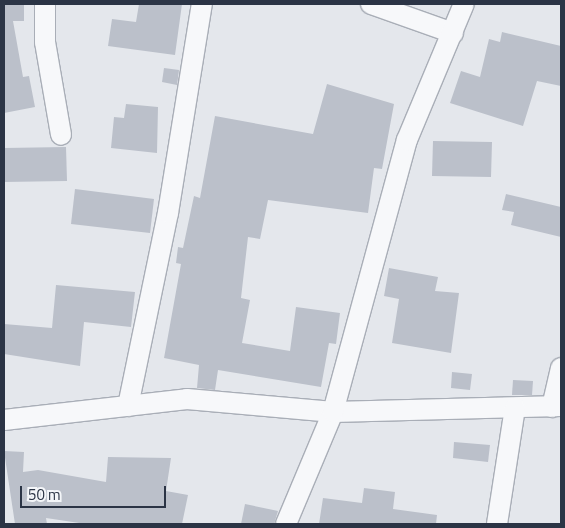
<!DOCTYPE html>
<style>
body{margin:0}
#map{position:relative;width:565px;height:528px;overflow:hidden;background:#e4e7ec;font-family:"Titillium Web",sans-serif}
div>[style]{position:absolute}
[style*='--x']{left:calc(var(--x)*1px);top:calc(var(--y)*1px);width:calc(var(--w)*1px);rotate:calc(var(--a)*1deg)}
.building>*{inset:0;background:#bbc0ca}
.roads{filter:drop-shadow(1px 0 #a9aeb7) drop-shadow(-1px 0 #a9aeb7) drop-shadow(0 1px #a9aeb7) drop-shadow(0 -1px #a9aeb7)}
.minor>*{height:20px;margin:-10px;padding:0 10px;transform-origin:10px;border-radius:10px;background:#f7f8fa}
span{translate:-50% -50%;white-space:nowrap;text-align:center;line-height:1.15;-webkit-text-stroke:4px #f4f6f9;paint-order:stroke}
.frame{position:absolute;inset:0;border:5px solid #2b3445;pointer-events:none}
.scale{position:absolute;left:20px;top:486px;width:146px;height:22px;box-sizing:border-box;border:2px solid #2b3445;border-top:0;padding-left:6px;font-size:15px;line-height:18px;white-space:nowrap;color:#2b3445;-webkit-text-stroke:4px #f4f6f9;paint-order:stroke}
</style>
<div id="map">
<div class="building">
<i style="clip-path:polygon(4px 4px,24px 4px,24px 21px,13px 21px,23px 77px,29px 76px,35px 107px,4px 113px)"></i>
<i style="clip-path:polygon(139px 4px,182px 4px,175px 55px,108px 46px,112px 19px,136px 22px)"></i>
<i style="clip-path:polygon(502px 32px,561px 46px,561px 86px,537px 81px,523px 126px,450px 103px,461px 71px,480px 77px,489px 39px,500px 42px)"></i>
<i style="clip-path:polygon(164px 68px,179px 70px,177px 85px,162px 82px)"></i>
<i style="clip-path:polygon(327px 84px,394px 104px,382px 169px,374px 168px,368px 213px,268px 200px,260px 239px,248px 237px,241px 298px,250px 300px,242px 343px,290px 351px,296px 307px,340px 313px,336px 344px,329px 343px,321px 387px,218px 370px,215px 390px,197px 388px,199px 365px,164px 358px,181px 264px,176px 263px,178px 247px,183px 248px,194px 196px,200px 198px,215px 116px,313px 134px)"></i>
<i style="clip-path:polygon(126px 104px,158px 107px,157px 153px,111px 148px,114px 117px,124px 118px)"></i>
<i style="clip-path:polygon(433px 141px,492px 142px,491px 177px,432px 176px)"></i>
<i style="clip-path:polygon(66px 147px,67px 181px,4px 182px,4px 148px)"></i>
<i style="clip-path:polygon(75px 189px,154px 199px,150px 233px,71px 224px)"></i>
<i style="clip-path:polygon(506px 194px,561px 207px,561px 237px,511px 225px,514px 212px,502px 210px)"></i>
<i style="clip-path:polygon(389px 268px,438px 277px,435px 291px,459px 293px,451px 353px,392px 343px,399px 299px,384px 296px)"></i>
<i style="clip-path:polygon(56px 285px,135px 292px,131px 327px,84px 322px,80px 366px,4px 354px,4px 324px,52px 328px)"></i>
<i style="clip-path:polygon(452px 372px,472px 374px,470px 390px,451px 388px)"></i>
<i style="clip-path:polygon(513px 380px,533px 381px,532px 395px,512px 395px)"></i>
<i style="clip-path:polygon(454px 442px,490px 445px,488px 462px,453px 458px)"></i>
<i style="clip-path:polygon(4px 451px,24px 452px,23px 472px,38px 470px,106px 482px,108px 457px,171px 458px,166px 491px,188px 495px,182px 524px,86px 524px,46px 518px,47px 524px,15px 524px)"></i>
<i style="clip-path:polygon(364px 488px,395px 492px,393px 509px,437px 515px,436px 524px,319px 524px,323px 498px,362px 503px)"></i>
<i style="clip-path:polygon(245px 504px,278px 511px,274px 524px,241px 524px)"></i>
</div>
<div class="roads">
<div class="minor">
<i style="--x:45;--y:4;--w:38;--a:90"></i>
<i style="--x:45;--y:42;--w:94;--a:80.2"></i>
<i style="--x:371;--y:4;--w:87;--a:19.5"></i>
<i style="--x:128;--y:406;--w:197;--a:-78.3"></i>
<i style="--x:168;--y:213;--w:212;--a:-80.8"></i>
<i style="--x:552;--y:407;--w:40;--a:-77"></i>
<i style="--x:4;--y:420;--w:184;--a:-6.5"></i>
<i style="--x:187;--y:399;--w:147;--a:5.1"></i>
<i style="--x:333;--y:412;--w:228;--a:-1.5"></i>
<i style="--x:286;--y:524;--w:121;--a:-67.2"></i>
<i style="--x:333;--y:412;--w:282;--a:-74.8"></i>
<i style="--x:407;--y:140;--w:147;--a:-67.3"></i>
<i style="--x:497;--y:524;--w:117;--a:-81.2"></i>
</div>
</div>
<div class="frame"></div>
<div class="scale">50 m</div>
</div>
